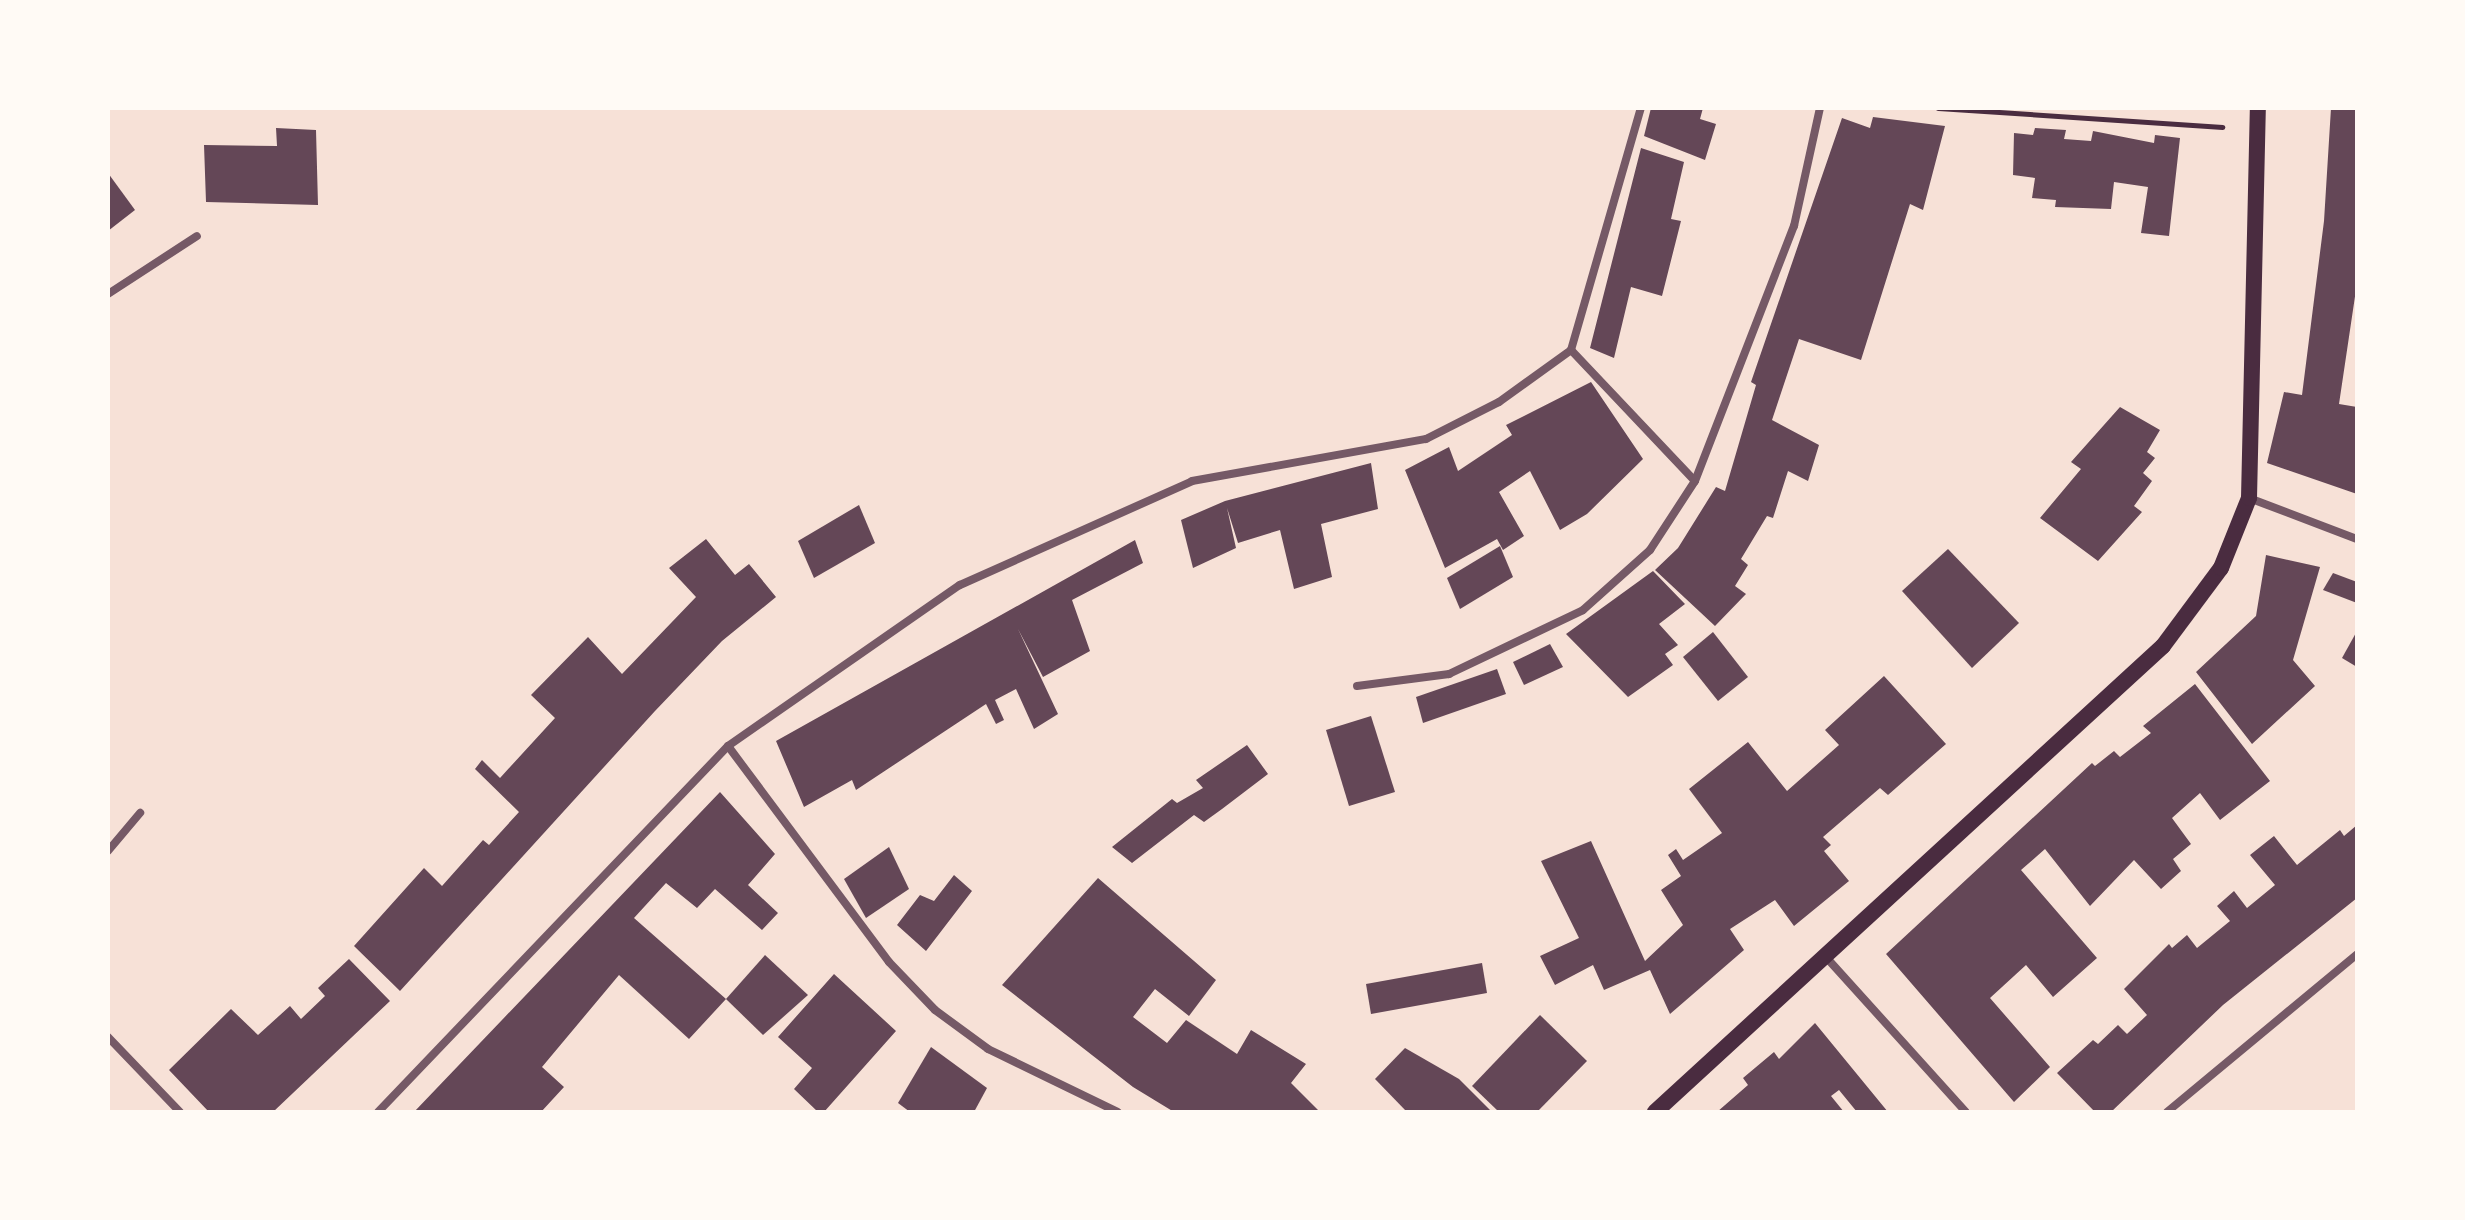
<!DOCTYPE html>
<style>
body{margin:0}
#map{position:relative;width:2465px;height:1220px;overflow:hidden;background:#f7e1d7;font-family:"Libre Baskerville",serif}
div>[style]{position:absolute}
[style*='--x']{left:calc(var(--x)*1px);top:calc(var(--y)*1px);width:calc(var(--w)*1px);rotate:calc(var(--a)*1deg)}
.building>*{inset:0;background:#644757}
.path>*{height:5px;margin:-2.5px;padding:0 2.5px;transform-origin:2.5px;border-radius:2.5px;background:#4a2c40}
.minor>*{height:8px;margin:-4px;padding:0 4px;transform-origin:4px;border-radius:4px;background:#755966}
.secondary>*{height:16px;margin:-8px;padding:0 8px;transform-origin:8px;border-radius:8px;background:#4a2c40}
span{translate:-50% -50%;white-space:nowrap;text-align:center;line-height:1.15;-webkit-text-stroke:8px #fffaf5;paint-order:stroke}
.frame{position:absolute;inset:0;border:110px solid #fffaf5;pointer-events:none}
</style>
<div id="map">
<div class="building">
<i style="clip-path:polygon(1651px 108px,1703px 108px,1700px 119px,1716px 124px,1705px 160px,1644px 136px)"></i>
<i style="clip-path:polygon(2331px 108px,2357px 108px,2357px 283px,2339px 404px,2357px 407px,2357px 494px,2267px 463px,2284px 392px,2302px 395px,2324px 221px)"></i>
<i style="clip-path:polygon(1873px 117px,1945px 126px,1923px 210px,1910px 204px,1861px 360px,1799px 339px,1772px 420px,1819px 445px,1808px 481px,1788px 471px,1773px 518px,1767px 516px,1741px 559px,1748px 565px,1735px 586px,1746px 594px,1715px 626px,1655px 570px,1678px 548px,1716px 487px,1725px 491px,1756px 385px,1751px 382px,1842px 118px,1870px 128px)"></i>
<i style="clip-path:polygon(276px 128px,316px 130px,318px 205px,206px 202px,204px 145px,277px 146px)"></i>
<i style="clip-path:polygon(2035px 128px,2066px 130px,2064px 139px,2091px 141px,2093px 131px,2154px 143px,2155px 135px,2180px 138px,2169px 236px,2141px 233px,2148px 187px,2114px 182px,2111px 209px,2055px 207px,2056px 200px,2032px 198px,2035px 178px,2013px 175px,2014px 133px,2033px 135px)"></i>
<i style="clip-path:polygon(1641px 148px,1684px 162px,1671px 219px,1681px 221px,1662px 296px,1631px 287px,1614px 358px,1590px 348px)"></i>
<i style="clip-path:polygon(108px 173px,135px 210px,108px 231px)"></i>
<i style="clip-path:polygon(1591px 382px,1643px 459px,1587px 514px,1560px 530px,1530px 471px,1499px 492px,1524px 536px,1503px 550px,1497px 539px,1445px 568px,1405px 470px,1449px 447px,1458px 471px,1512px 435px,1506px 425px)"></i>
<i style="clip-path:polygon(2120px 407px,2160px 430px,2147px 452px,2155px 458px,2143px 473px,2152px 481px,2134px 506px,2142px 512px,2098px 561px,2040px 518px,2081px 469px,2071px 462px)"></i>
<i style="clip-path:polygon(1371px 463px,1378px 509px,1321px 524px,1332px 577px,1294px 589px,1280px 530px,1238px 543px,1227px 508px,1236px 548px,1193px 568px,1181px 520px,1225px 501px)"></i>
<i style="clip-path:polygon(859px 505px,875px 543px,814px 578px,798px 541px)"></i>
<i style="clip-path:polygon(706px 539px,735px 575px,749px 564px,776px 597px,722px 641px,655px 711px,400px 991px,354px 946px,424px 868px,442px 886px,483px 840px,489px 845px,519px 812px,475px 769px,482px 760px,500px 778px,555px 718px,531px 695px,588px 637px,622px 674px,696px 597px,669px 568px)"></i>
<i style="clip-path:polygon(1135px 540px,1143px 563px,1072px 600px,1090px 651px,1043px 677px,1018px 629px,1058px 714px,1034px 729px,1016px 689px,995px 700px,1004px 720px,996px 724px,986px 704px,856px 790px,852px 780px,804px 807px,776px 741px)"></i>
<i style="clip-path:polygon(1500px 546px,1513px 577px,1460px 609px,1447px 578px)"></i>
<i style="clip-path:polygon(1948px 549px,2019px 623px,1972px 668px,1902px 591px)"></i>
<i style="clip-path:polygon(2266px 555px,2320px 567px,2293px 660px,2315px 686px,2252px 744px,2196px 672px,2256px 616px)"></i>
<i style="clip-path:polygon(1653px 571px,1685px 604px,1659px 624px,1678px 645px,1665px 654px,1673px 665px,1628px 697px,1566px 634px)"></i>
<i style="clip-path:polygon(2333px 573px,2357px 582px,2357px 603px,2323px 590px)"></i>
<i style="clip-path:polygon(2357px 631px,2357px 667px,2342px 658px)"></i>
<i style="clip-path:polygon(1713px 632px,1748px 677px,1718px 701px,1683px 657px)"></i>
<i style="clip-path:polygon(1550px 644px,1563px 667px,1524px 685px,1513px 662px)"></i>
<i style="clip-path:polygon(1497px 669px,1506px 694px,1423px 723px,1416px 697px)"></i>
<i style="clip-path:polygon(1884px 676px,1946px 744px,1888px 795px,1880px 788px,1823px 837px,1831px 845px,1824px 851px,1849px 881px,1794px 926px,1775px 900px,1730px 929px,1744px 950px,1670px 1014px,1650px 970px,1604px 990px,1593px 965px,1555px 985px,1540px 956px,1579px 938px,1541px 861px,1591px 841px,1645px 961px,1683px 925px,1661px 890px,1681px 876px,1668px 855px,1676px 849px,1683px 860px,1722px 833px,1689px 789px,1748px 742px,1787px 791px,1839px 745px,1825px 730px)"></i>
<i style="clip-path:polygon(2195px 684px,2270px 781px,2220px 820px,2200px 793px,2172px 818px,2191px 844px,2173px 859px,2181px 871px,2161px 889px,2134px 860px,2090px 906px,2045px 849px,2021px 870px,2097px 958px,2053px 997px,2026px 965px,1990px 998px,2050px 1067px,2014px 1102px,1886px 954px,2092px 763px,2095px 766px,2114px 751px,2120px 757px,2151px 733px,2143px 726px)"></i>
<i style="clip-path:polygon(1371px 716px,1395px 792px,1349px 806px,1326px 730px)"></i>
<i style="clip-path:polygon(1247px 745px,1268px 774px,1222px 809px,1204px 822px,1194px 815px,1132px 863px,1112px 847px,1172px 799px,1177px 803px,1203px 788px,1196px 780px)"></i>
<i style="clip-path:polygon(720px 792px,775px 854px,748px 885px,778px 913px,762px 930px,715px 889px,697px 908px,666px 883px,634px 918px,726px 999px,689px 1039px,619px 975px,542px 1067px,564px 1087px,541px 1112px,414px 1112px)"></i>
<i style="clip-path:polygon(2357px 825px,2357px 898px,2223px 1005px,2111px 1112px,2095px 1112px,2057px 1073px,2093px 1040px,2098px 1044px,2118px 1025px,2127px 1034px,2147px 1015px,2124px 989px,2169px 944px,2172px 948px,2187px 935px,2197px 948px,2230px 921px,2217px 906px,2234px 891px,2247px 908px,2275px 885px,2250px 855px,2274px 836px,2297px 865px,2340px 830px,2344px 836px)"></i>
<i style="clip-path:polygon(889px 847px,909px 889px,866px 918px,844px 879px)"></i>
<i style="clip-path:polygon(954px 875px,972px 891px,926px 951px,897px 925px,920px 895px,934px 901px)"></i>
<i style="clip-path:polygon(1098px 878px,1216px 980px,1189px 1016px,1155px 989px,1133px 1017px,1167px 1043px,1186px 1020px,1237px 1054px,1251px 1030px,1306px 1064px,1291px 1083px,1320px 1112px,1174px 1112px,1133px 1087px,1002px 985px)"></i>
<i style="clip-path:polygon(765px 955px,808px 995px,763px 1035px,726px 999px)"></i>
<i style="clip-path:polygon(349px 959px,390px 1001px,273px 1112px,209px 1112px,169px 1070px,231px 1009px,258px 1035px,290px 1006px,301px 1019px,325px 996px,318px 988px)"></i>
<i style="clip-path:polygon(1482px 963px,1487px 993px,1371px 1014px,1366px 984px)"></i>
<i style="clip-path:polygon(834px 974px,896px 1031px,824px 1112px,818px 1112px,794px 1089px,812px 1068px,778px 1037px)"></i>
<i style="clip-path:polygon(1540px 1015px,1587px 1061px,1537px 1112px,1499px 1112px,1472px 1086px)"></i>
<i style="clip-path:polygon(1815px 1023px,1888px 1112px,1857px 1112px,1839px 1090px,1831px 1096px,1844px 1112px,1717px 1112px,1748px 1085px,1743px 1078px,1774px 1052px,1779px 1059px)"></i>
<i style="clip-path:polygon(931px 1047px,987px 1088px,974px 1112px,910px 1112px,898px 1103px)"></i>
<i style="clip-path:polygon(1405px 1048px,1459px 1079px,1492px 1112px,1407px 1112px,1375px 1079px)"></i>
</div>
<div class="path">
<i style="--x:1938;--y:108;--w:285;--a:3.8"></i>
</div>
<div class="minor">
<i style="--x:108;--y:294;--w:106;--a:-33.1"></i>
<i style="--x:1571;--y:350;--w:180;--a:46.6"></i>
<i style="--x:2249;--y:498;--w:116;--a:20.8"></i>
<i style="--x:1357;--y:686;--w:93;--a:-7.4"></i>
<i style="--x:1449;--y:674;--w:148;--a:-25.5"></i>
<i style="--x:1583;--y:610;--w:90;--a:-41.8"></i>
<i style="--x:1650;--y:550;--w:82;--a:-56.9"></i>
<i style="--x:1695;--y:481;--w:274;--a:-68.8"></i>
<i style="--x:1794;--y:226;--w:121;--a:-77.6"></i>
<i style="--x:728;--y:746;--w:269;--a:53.3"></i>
<i style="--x:889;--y:962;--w:66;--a:46.2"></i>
<i style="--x:935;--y:1010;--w:66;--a:36.3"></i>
<i style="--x:988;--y:1049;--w:144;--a:25.9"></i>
<i style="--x:108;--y:851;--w:50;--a:-49.9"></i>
<i style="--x:1825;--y:956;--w:210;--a:47.9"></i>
<i style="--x:108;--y:1037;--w:104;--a:46.2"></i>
<i style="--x:378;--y:1112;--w:506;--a:-46.28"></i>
<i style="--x:728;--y:746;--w:282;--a:-34.8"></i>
<i style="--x:960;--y:585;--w:254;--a:-24.1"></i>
<i style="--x:1192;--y:481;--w:238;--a:-10.2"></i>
<i style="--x:1426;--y:439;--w:82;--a:-26.9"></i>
<i style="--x:1499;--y:402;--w:89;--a:-35.8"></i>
<i style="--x:1571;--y:350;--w:252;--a:-73.9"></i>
<i style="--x:2167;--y:1112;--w:247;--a:-39.7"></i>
</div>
<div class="secondary">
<i style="--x:1655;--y:1112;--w:689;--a:-42.53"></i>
<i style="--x:2163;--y:646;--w:97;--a:-53.4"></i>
<i style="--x:2221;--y:568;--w:75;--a:-68.2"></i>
<i style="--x:2249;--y:498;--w:390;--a:-88.7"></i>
</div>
<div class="frame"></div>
</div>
